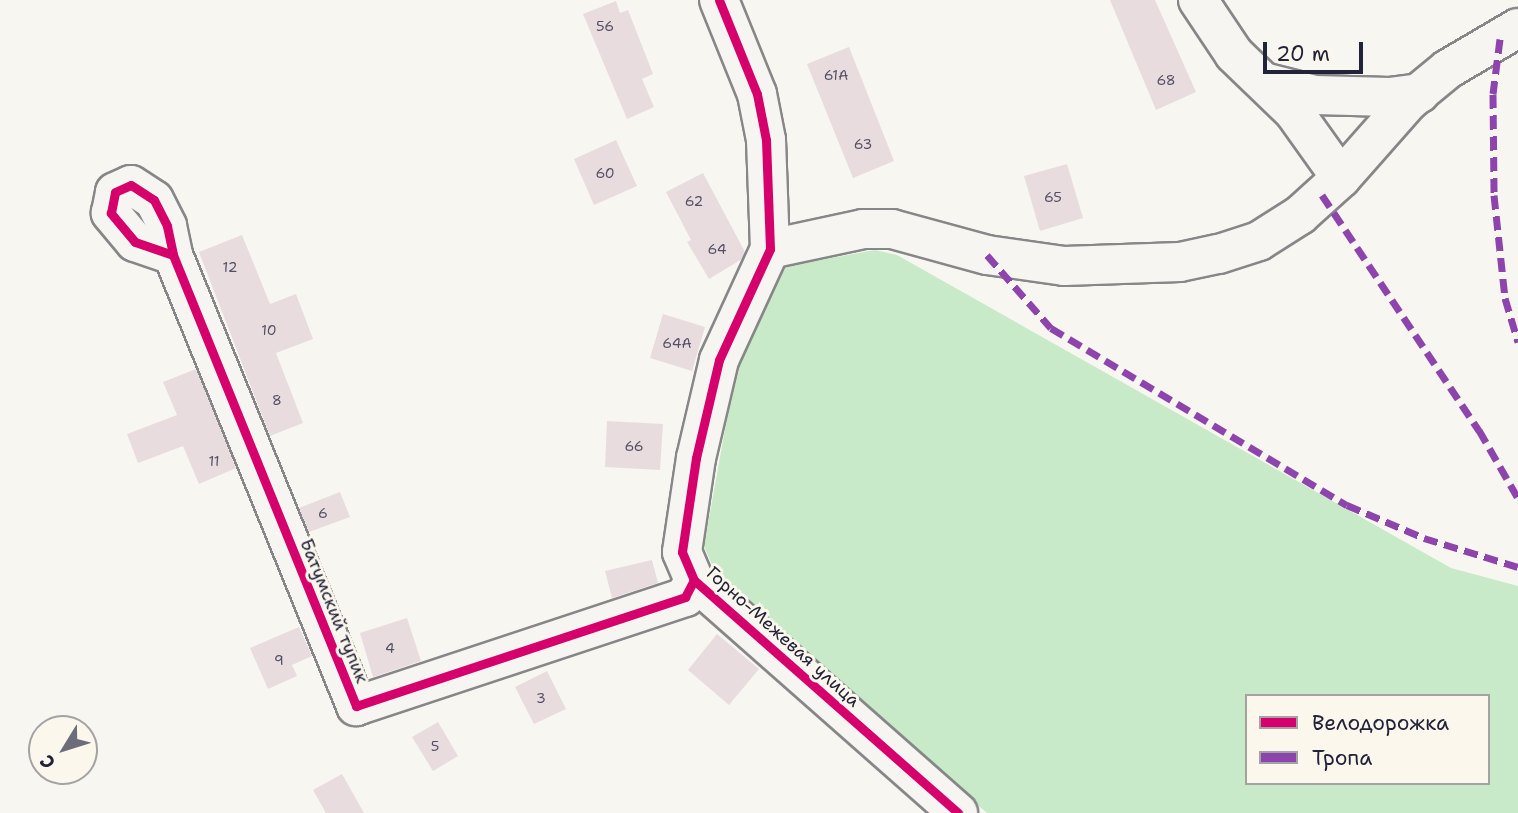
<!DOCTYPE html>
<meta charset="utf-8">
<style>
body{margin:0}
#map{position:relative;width:1518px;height:813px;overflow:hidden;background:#f8f6f0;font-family:"Shantell Sans",sans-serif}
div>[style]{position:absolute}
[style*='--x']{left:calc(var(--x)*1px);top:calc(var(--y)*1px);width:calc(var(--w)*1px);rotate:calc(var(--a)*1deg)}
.green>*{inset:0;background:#c9eac8}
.building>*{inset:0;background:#e8dcde}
.roads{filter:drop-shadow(2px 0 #878688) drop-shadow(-2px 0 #878688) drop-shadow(0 2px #878688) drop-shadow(0 -2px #878688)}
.minor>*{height:38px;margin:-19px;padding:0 19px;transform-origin:19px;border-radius:19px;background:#f6f5f1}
.quiet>*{height:7px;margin-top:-3.5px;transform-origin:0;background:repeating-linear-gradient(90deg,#8e44ad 0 14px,transparent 0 21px)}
.cycleway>*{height:9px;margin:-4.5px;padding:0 4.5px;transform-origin:4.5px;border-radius:4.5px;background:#d6006c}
span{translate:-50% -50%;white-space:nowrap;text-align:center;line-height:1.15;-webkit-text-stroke:6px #fbf7ec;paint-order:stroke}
.number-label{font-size:14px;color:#545064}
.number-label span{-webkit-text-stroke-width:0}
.street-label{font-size:18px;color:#22223b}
.legend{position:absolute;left:1245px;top:694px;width:245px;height:91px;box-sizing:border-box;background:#fbf7ec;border:2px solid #a4a2a5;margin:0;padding:9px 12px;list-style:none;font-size:21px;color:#22223b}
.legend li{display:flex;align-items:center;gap:14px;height:35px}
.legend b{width:35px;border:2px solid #a4a2a5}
.north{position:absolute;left:28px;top:715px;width:70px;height:70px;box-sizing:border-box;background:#fbf7ec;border:2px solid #a4a2a5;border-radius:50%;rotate:232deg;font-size:19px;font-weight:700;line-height:28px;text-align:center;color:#22223b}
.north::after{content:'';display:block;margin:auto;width:24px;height:32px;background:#6d6c7a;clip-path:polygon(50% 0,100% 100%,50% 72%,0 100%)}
.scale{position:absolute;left:1263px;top:42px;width:100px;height:32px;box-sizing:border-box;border:4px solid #22223b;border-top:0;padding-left:9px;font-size:21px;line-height:24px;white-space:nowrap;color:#22223b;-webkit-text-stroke:5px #fbf7ec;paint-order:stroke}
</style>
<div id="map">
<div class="green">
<i style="clip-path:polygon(evenodd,875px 250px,897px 255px,1451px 568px,1518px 586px,1518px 813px,987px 813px,719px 581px,704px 546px,737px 363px,783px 267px,875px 250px,1247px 696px,1488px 696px,1488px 783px,1247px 783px,1247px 696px)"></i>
</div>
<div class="building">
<i style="clip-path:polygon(1110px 0,1155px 0,1196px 92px,1156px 110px)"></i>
<i style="clip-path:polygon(616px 1px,620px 13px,628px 10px,653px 74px,642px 79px,654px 107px,627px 119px,583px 14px)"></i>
<i style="clip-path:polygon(849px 47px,894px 161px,853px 178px,807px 64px)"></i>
<i style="clip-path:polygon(616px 140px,637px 186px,594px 205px,574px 159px)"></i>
<i style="clip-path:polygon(1067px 164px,1083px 218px,1040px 231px,1024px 176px)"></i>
<i style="clip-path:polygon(703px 173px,745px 252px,742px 259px,709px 279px,687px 242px,691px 240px,666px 192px)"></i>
<i style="clip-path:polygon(242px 235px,270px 304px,296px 294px,313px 339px,276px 353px,303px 423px,270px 436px,199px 252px)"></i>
<i style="clip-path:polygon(663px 314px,705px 327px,692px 371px,650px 358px)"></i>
<i style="clip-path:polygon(196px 369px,236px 468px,199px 484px,183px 446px,138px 463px,127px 434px,177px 415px,163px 382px)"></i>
<i style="clip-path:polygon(607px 421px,663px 424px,660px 470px,605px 467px)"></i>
<i style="clip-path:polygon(340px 492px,350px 517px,309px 532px,299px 508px)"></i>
<i style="clip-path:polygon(652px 560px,658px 583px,612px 598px,605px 571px)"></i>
<i style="clip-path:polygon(407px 618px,421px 661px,373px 677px,360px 633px)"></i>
<i style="clip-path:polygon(299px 627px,312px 656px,292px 665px,297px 676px,268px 689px,250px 648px)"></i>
<i style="clip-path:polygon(717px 634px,759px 669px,729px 705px,688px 670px)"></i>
<i style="clip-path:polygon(547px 671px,566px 709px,534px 724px,515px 687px)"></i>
<i style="clip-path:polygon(438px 722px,458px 756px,433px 771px,412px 737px)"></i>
<i style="clip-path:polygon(342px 774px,364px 813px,326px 813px,313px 790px)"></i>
</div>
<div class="roads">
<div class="minor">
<i style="--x:719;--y:0;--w:101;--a:68"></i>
<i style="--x:757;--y:94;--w:47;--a:78.9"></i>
<i style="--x:766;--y:140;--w:109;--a:87.9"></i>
<i style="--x:770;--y:249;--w:122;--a:114.7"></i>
<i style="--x:719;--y:360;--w:101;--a:103.2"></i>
<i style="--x:696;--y:458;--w:95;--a:98.5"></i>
<i style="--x:682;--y:552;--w:30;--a:67"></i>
<i style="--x:694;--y:580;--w:352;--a:41.4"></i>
<i style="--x:1198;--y:0;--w:65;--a:56.3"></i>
<i style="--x:1234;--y:54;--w:83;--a:44"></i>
<i style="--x:1294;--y:112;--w:81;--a:54.5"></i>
<i style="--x:1267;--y:83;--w:49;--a:14"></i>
<i style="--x:1315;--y:95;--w:74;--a:1.5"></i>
<i style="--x:1389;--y:97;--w:31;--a:-7"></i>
<i style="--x:770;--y:249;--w:95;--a:-12.1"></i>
<i style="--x:863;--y:229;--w:29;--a:0"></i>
<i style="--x:892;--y:229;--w:98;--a:15.3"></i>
<i style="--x:987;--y:255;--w:78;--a:8.1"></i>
<i style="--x:1064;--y:266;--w:116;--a:-2"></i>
<i style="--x:1180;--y:262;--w:40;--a:-12"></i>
<i style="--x:1219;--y:254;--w:42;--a:-18"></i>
<i style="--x:1259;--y:241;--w:49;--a:-32.4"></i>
<i style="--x:1300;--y:215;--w:55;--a:-42.1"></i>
<i style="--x:1341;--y:178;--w:103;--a:-48.6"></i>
<i style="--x:1409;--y:101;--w:50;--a:-39.4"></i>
<i style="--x:1448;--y:69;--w:81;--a:-30.4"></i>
<i style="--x:173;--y:255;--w:40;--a:-161.1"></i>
<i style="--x:135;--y:242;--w:38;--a:-130"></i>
<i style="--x:111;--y:213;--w:21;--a:-79"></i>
<i style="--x:115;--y:192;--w:17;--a:-24"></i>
<i style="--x:131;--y:185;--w:27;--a:33"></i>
<i style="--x:154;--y:200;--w:29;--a:63"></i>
<i style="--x:167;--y:226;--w:30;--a:78"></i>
<i style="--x:173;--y:255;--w:487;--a:67.9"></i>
<i style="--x:356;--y:706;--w:347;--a:-18.3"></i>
<i style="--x:685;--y:597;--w:19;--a:-62"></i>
</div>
</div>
<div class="quiet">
<i style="--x:1500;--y:39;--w:55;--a:97.3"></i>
<i style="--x:1493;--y:94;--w:101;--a:89.4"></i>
<i style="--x:1494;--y:195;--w:104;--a:83.9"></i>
<i style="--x:1505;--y:298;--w:46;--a:73.5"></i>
<i style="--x:1322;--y:195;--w:283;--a:56.3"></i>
<i style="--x:1479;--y:430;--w:78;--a:60.2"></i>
<i style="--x:987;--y:255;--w:97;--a:48.8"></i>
<i style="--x:1051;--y:328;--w:345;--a:30.9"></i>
<i style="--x:1347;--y:505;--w:84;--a:23.2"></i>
<i style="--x:1424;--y:538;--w:98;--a:17.1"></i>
</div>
<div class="cycleway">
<i style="--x:719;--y:0;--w:101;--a:68"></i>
<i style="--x:757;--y:94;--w:47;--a:78.9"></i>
<i style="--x:766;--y:140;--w:109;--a:87.9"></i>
<i style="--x:770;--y:249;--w:122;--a:114.7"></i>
<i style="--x:719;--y:360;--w:101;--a:103.2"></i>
<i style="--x:696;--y:458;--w:95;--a:98.5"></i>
<i style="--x:682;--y:552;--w:30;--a:67"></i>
<i style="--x:694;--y:580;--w:352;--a:41.4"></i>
<i style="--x:173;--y:255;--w:40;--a:-161.1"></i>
<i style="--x:135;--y:242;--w:38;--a:-130"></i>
<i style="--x:111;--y:213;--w:21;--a:-79"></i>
<i style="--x:115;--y:192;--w:17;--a:-24"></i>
<i style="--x:131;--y:185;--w:27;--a:33"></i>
<i style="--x:154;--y:200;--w:29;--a:63"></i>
<i style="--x:167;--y:226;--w:30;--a:78"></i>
<i style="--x:173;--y:255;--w:487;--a:67.9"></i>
<i style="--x:356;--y:706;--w:347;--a:-18.3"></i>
<i style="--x:685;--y:597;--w:19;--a:-62"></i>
</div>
<div class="number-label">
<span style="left:605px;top:26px">56</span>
<span style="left:836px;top:75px">61А</span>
<span style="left:1166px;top:80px">68</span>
<span style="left:863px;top:144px">63</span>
<span style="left:605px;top:173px">60</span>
<span style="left:1053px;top:197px">65</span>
<span style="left:694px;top:201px">62</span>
<span style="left:717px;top:249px">64</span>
<span style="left:230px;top:267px">12</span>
<span style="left:269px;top:330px">10</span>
<span style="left:677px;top:343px">64А</span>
<span style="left:277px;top:400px">8</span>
<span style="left:634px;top:446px">66</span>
<span style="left:214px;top:461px">11</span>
<span style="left:323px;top:513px">6</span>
<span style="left:390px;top:648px">4</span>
<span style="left:279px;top:660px">9</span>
<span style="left:541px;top:698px">3</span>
<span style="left:435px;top:746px">5</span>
</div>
<div class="street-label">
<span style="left:334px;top:611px;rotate:68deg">Батумский тупик</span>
<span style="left:783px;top:637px;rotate:42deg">Горно-Межевая улица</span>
</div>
<ul class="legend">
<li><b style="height:9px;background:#d6006c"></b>Велодорожка</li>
<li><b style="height:9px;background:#8e44ad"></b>Тропа</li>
</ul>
<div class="north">С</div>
<div class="scale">20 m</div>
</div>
